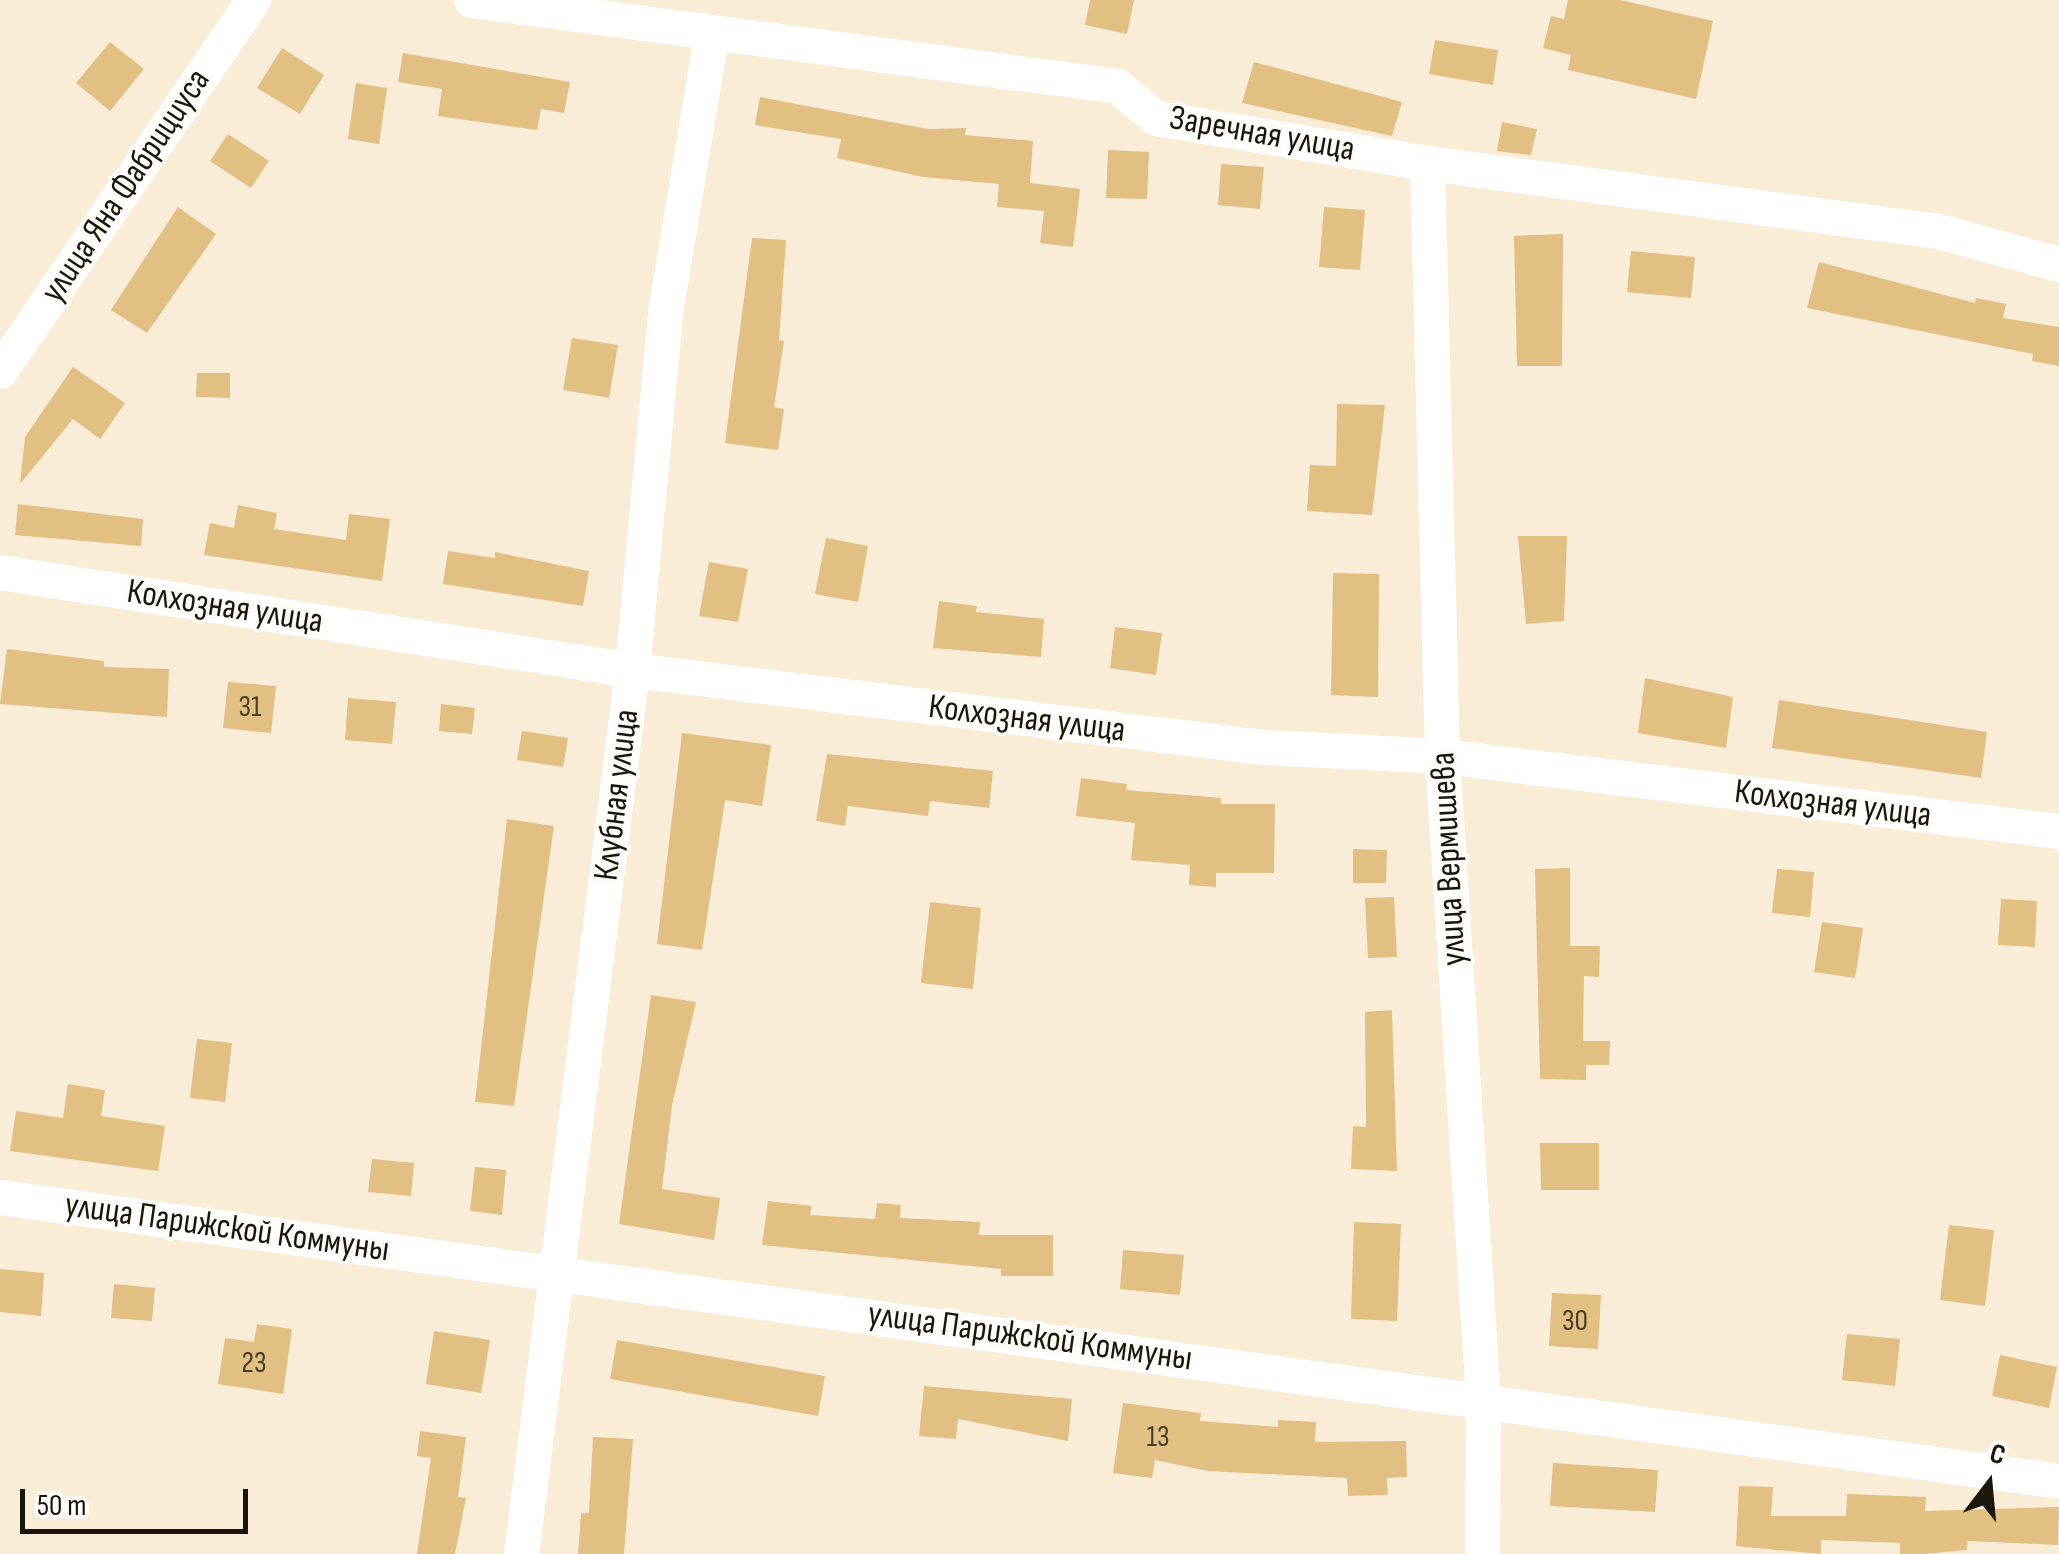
<!DOCTYPE html>
<meta charset="utf-8">
<style>
body{margin:0}
#map{position:relative;width:2059px;height:1554px;overflow:hidden;background:#faedd8;font-family:"Sofia Sans Condensed",sans-serif}
div>[style]{position:absolute}
[style*='--x']{left:calc(var(--x)*1px);top:calc(var(--y)*1px);width:calc(var(--w)*1px);rotate:calc(var(--a)*1deg)}
.building>*{inset:0;background:#e2bf83}
.minor>*{height:35px;margin:-17.5px;padding:0 17.5px;transform-origin:17.5px;border-radius:17.5px;background:#fff}
span{translate:-50% -50%;white-space:nowrap;text-align:center;line-height:1.15;-webkit-text-stroke:8px #fefcf8;paint-order:stroke}
.number-label{font-size:30px;color:#4c402b}
.number-label span{-webkit-text-stroke-width:0}
.street-label{font-size:35px;color:#1a160e}
.north{position:absolute;left:1939px;top:1434px;width:100px;height:100px;-webkit-text-stroke:8px #fefcf8;paint-order:stroke;rotate:16deg;font-size:28px;font-weight:700;line-height:40px;text-align:center;color:#1a160e}
.north::after{content:'';display:block;margin:auto;width:35px;height:45px;background:#1a160e;clip-path:polygon(50% 0,100% 100%,50% 72%,0 100%)}
.scale{position:absolute;left:20px;top:1489px;width:228px;height:45px;box-sizing:border-box;border:5px solid #1a160e;border-top:0;padding-left:12px;font-size:30px;line-height:35px;white-space:nowrap;color:#1a160e;-webkit-text-stroke:8px #fefcf8;paint-order:stroke}
</style>
<div id="map">
<div class="building">
<i style="clip-path:polygon(1090px 0,1134px 0,1127px 34px,1085px 25px)"></i>
<i style="clip-path:polygon(1568px 0,1620px 0,1713px 21px,1696px 99px,1568px 70px,1571px 55px,1543px 48px,1551px 16px,1564px 19px)"></i>
<i style="clip-path:polygon(1435px 40px,1498px 50px,1493px 85px,1429px 74px)"></i>
<i style="clip-path:polygon(110px 42px,144px 69px,110px 111px,76px 83px)"></i>
<i style="clip-path:polygon(282px 48px,324px 75px,300px 114px,257px 88px)"></i>
<i style="clip-path:polygon(403px 53px,570px 82px,564px 113px,541px 109px,537px 130px,438px 116px,442px 89px,398px 82px)"></i>
<i style="clip-path:polygon(1254px 62px,1402px 102px,1392px 136px,1242px 103px)"></i>
<i style="clip-path:polygon(356px 83px,387px 88px,379px 144px,348px 139px)"></i>
<i style="clip-path:polygon(760px 97px,928px 129px,966px 128px,965px 135px,1033px 141px,1030px 183px,1080px 189px,1073px 247px,1040px 243px,1044px 211px,997px 207px,999px 184px,923px 177px,837px 158px,841px 139px,755px 125px)"></i>
<i style="clip-path:polygon(1502px 122px,1537px 129px,1531px 155px,1497px 151px)"></i>
<i style="clip-path:polygon(228px 134px,269px 161px,251px 188px,210px 161px)"></i>
<i style="clip-path:polygon(1108px 150px,1149px 152px,1147px 199px,1106px 198px)"></i>
<i style="clip-path:polygon(1221px 164px,1264px 167px,1260px 209px,1218px 205px)"></i>
<i style="clip-path:polygon(178px 207px,216px 234px,147px 333px,111px 310px)"></i>
<i style="clip-path:polygon(1324px 207px,1365px 210px,1360px 270px,1319px 267px)"></i>
<i style="clip-path:polygon(1563px 234px,1562px 366px,1517px 366px,1514px 236px)"></i>
<i style="clip-path:polygon(752px 238px,786px 240px,779px 340px,784px 341px,774px 407px,784px 409px,778px 450px,725px 443px)"></i>
<i style="clip-path:polygon(1631px 251px,1695px 257px,1691px 298px,1627px 292px)"></i>
<i style="clip-path:polygon(1819px 262px,1975px 303px,1976px 298px,2006px 304px,2003px 318px,2059px 327px,2059px 366px,2032px 361px,2033px 354px,1807px 308px)"></i>
<i style="clip-path:polygon(572px 338px,618px 345px,609px 398px,563px 390px)"></i>
<i style="clip-path:polygon(73px 367px,125px 403px,100px 439px,73px 419px,20px 484px,25px 437px)"></i>
<i style="clip-path:polygon(197px 373px,230px 373px,230px 398px,196px 397px)"></i>
<i style="clip-path:polygon(1337px 404px,1385px 405px,1372px 515px,1307px 511px,1310px 465px,1336px 466px)"></i>
<i style="clip-path:polygon(18px 504px,143px 519px,141px 546px,15px 535px)"></i>
<i style="clip-path:polygon(238px 505px,277px 513px,274px 529px,346px 540px,349px 514px,390px 519px,382px 581px,204px 555px,210px 523px,234px 528px)"></i>
<i style="clip-path:polygon(1518px 536px,1567px 536px,1564px 621px,1526px 624px)"></i>
<i style="clip-path:polygon(826px 538px,868px 546px,858px 602px,815px 594px)"></i>
<i style="clip-path:polygon(448px 551px,495px 558px,495px 552px,589px 571px,583px 606px,443px 584px)"></i>
<i style="clip-path:polygon(709px 562px,748px 569px,738px 622px,699px 616px)"></i>
<i style="clip-path:polygon(1333px 573px,1379px 574px,1378px 697px,1331px 695px)"></i>
<i style="clip-path:polygon(939px 601px,977px 606px,976px 612px,1044px 619px,1041px 657px,933px 648px)"></i>
<i style="clip-path:polygon(1115px 627px,1162px 633px,1156px 675px,1110px 668px)"></i>
<i style="clip-path:polygon(7px 649px,104px 661px,104px 667px,169px 669px,167px 717px,0 704px)"></i>
<i style="clip-path:polygon(1645px 678px,1733px 697px,1726px 748px,1638px 733px)"></i>
<i style="clip-path:polygon(228px 682px,276px 686px,271px 733px,223px 728px)"></i>
<i style="clip-path:polygon(348px 698px,396px 702px,392px 744px,345px 740px)"></i>
<i style="clip-path:polygon(1779px 700px,1987px 732px,1981px 778px,1772px 748px)"></i>
<i style="clip-path:polygon(441px 704px,475px 708px,472px 734px,439px 731px)"></i>
<i style="clip-path:polygon(522px 731px,568px 738px,563px 767px,517px 760px)"></i>
<i style="clip-path:polygon(682px 733px,771px 745px,762px 806px,725px 800px,702px 950px,657px 944px)"></i>
<i style="clip-path:polygon(827px 754px,993px 771px,989px 808px,930px 801px,928px 816px,848px 806px,845px 826px,816px 821px)"></i>
<i style="clip-path:polygon(1081px 778px,1127px 784px,1126px 790px,1221px 798px,1221px 804px,1275px 804px,1274px 873px,1216px 873px,1216px 887px,1189px 885px,1190px 865px,1131px 860px,1135px 823px,1076px 816px)"></i>
<i style="clip-path:polygon(507px 819px,554px 826px,514px 1106px,475px 1102px)"></i>
<i style="clip-path:polygon(1353px 849px,1387px 850px,1386px 883px,1353px 883px)"></i>
<i style="clip-path:polygon(1570px 868px,1570px 946px,1600px 946px,1599px 977px,1584px 976px,1583px 1041px,1610px 1041px,1609px 1065px,1586px 1065px,1586px 1080px,1540px 1079px,1535px 869px)"></i>
<i style="clip-path:polygon(1777px 869px,1814px 872px,1810px 917px,1772px 913px)"></i>
<i style="clip-path:polygon(1394px 897px,1397px 957px,1368px 958px,1365px 898px)"></i>
<i style="clip-path:polygon(2001px 899px,2037px 901px,2035px 947px,1998px 945px)"></i>
<i style="clip-path:polygon(930px 902px,981px 908px,973px 989px,921px 983px)"></i>
<i style="clip-path:polygon(1822px 922px,1863px 928px,1855px 978px,1814px 972px)"></i>
<i style="clip-path:polygon(651px 995px,696px 1002px,672px 1105px,662px 1189px,720px 1198px,714px 1240px,619px 1224px)"></i>
<i style="clip-path:polygon(1392px 1010px,1397px 1171px,1351px 1169px,1353px 1126px,1366px 1127px,1365px 1012px)"></i>
<i style="clip-path:polygon(197px 1039px,232px 1043px,225px 1102px,190px 1098px)"></i>
<i style="clip-path:polygon(68px 1084px,105px 1090px,101px 1116px,165px 1126px,158px 1171px,10px 1151px,16px 1111px,63px 1118px)"></i>
<i style="clip-path:polygon(1540px 1143px,1599px 1143px,1599px 1190px,1541px 1190px)"></i>
<i style="clip-path:polygon(372px 1159px,414px 1163px,411px 1196px,368px 1192px)"></i>
<i style="clip-path:polygon(475px 1167px,506px 1170px,502px 1215px,470px 1211px)"></i>
<i style="clip-path:polygon(768px 1201px,812px 1206px,810px 1215px,875px 1219px,877px 1203px,901px 1205px,900px 1218px,980px 1222px,979px 1235px,1053px 1235px,1053px 1276px,1001px 1276px,1001px 1269px,762px 1245px)"></i>
<i style="clip-path:polygon(1354px 1222px,1401px 1224px,1397px 1321px,1351px 1319px)"></i>
<i style="clip-path:polygon(1949px 1225px,1994px 1230px,1985px 1306px,1940px 1300px)"></i>
<i style="clip-path:polygon(1123px 1250px,1184px 1255px,1180px 1295px,1120px 1289px)"></i>
<i style="clip-path:polygon(0 1269px,44px 1273px,41px 1316px,0 1312px)"></i>
<i style="clip-path:polygon(114px 1284px,155px 1288px,152px 1321px,111px 1318px)"></i>
<i style="clip-path:polygon(1552px 1293px,1601px 1295px,1598px 1349px,1549px 1346px)"></i>
<i style="clip-path:polygon(257px 1324px,292px 1329px,283px 1394px,218px 1384px,225px 1338px,254px 1342px)"></i>
<i style="clip-path:polygon(434px 1331px,490px 1340px,481px 1393px,426px 1384px)"></i>
<i style="clip-path:polygon(1847px 1334px,1900px 1339px,1895px 1386px,1842px 1380px)"></i>
<i style="clip-path:polygon(617px 1340px,825px 1376px,818px 1416px,610px 1379px)"></i>
<i style="clip-path:polygon(2000px 1355px,2057px 1367px,2049px 1408px,1992px 1396px)"></i>
<i style="clip-path:polygon(924px 1386px,1072px 1399px,1068px 1441px,958px 1419px,956px 1439px,919px 1436px)"></i>
<i style="clip-path:polygon(1123px 1403px,1201px 1413px,1200px 1421px,1278px 1427px,1278px 1420px,1316px 1422px,1315px 1442px,1406px 1441px,1407px 1477px,1387px 1478px,1388px 1495px,1348px 1496px,1347px 1478px,1208px 1471px,1155px 1460px,1152px 1478px,1113px 1473px)"></i>
<i style="clip-path:polygon(420px 1431px,466px 1437px,458px 1497px,466px 1498px,455px 1554px,417px 1554px,431px 1458px,417px 1456px)"></i>
<i style="clip-path:polygon(593px 1437px,633px 1439px,624px 1554px,578px 1554px,581px 1513px,589px 1513px)"></i>
<i style="clip-path:polygon(1553px 1463px,1658px 1470px,1655px 1512px,1550px 1506px)"></i>
<i style="clip-path:polygon(1739px 1486px,1773px 1487px,1771px 1516px,1846px 1516px,1847px 1494px,1926px 1497px,1925px 1511px,2059px 1507px,2058px 1545px,1967px 1541px,1967px 1550px,1925px 1554px,1900px 1554px,1900px 1543px,1821px 1540px,1821px 1554px,1736px 1546px)"></i>
</div>
<div class="minor">
<i style="--x:471;--y:0;--w:652;--a:7.58"></i>
<i style="--x:1117;--y:86;--w:50;--a:39.4"></i>
<i style="--x:1156;--y:118;--w:275;--a:9.4"></i>
<i style="--x:1427;--y:163;--w:516;--a:7.58"></i>
<i style="--x:1938;--y:231;--w:125;--a:15.3"></i>
<i style="--x:1427;--y:163;--w:593;--a:88.55"></i>
<i style="--x:1442;--y:756;--w:645;--a:86.36"></i>
<i style="--x:1483;--y:1400;--w:154;--a:90.4"></i>
<i style="--x:0;--y:371;--w:449;--a:-55.7"></i>
<i style="--x:0;--y:572;--w:640;--a:8.81"></i>
<i style="--x:632;--y:670;--w:636;--a:6.96"></i>
<i style="--x:1263;--y:747;--w:179;--a:2.9"></i>
<i style="--x:1442;--y:756;--w:622;--a:6.93"></i>
<i style="--x:0;--y:1197;--w:2078;--a:7.85"></i>
<i style="--x:521;--y:1554;--w:891;--a:-82.84"></i>
<i style="--x:632;--y:670;--w:360;--a:-84.7"></i>
<i style="--x:665;--y:312;--w:280;--a:-80.5"></i>
</div>
<div class="number-label">
<span style="left:250px;top:707px">31</span>
<span style="left:1575px;top:1321px">30</span>
<span style="left:254px;top:1363px">23</span>
<span style="left:1158px;top:1437px">13</span>
</div>
<div class="street-label">
<span style="left:1262px;top:134px;rotate:10deg">Заречная улица</span>
<span style="left:126px;top:186px;rotate:-56deg">улица Яна Фабрициуса</span>
<span style="left:225px;top:607px;rotate:9deg">Колхозная улица</span>
<span style="left:1027px;top:719px;rotate:7deg">Колхозная улица</span>
<span style="left:617px;top:795px;rotate:-83deg">Клубная улица</span>
<span style="left:1833px;top:804px;rotate:7deg">Колхозная улица</span>
<span style="left:1449px;top:859px;rotate:-93deg">улица Вермишева</span>
<span style="left:227px;top:1228px;rotate:8deg">улица Парижской Коммуны</span>
<span style="left:1030px;top:1337px;rotate:8deg">улица Парижской Коммуны</span>
</div>
<div class="north">С</div>
<div class="scale">50 m</div>
</div>
